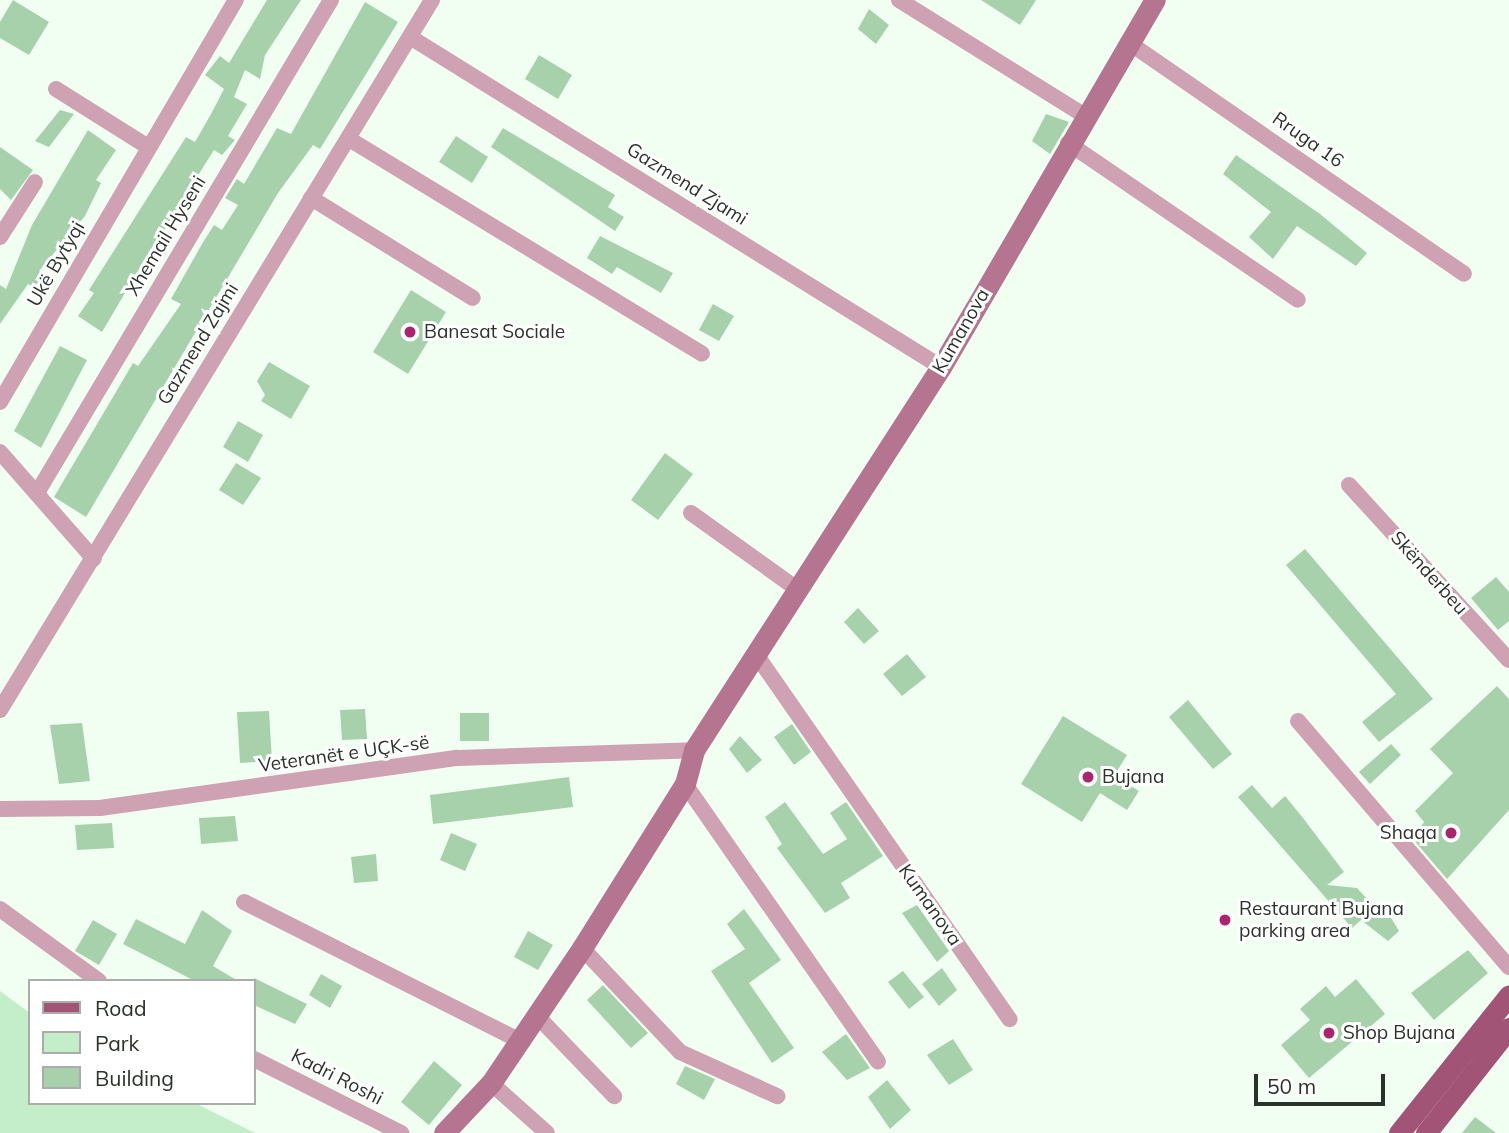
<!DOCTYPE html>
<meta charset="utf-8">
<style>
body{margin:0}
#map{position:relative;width:1509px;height:1133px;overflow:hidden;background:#f1fff2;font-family:Mulish,sans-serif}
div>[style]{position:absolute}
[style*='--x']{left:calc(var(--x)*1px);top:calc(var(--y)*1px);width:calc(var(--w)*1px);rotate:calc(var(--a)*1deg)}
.green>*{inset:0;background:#c4edc9}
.building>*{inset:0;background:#a6d1ab}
.street>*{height:16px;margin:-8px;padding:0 8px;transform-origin:8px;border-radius:8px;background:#cea1b3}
.secondary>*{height:21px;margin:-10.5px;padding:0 10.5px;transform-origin:10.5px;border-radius:10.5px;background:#b57490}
.primary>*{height:21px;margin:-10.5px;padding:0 10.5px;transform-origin:10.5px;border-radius:10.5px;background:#a25477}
.dots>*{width:19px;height:19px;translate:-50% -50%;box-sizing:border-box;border:4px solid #fff;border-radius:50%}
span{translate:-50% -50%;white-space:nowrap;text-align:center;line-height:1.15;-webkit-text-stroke:6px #fff;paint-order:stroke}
.street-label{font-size:19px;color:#2a332b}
.poi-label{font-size:19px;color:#2a332b}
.left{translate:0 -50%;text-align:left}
.right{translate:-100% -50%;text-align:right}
.legend{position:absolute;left:28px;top:979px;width:228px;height:126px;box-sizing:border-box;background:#fff;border:2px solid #aaadaa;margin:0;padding:9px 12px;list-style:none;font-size:21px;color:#2a332b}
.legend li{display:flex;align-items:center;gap:14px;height:35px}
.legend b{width:35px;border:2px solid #aaadaa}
.scale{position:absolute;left:1254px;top:1074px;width:131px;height:32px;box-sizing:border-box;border:4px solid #2a332b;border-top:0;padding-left:9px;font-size:21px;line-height:24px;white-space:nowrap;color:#2a332b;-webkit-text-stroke:5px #fff;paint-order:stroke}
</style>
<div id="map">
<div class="green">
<i style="clip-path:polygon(0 991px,30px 1013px,30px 1103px,195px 1103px,255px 1133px,0 1133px)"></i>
</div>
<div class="building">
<i style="clip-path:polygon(13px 0,49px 22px,29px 55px,0 38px,0 22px)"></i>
<i style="clip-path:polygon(267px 0,301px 0,265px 55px,260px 79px,245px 70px,234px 97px,247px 104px,228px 136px,235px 140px,222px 155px,214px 150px,197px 177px,203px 181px,155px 242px,102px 332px,78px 316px,94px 293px,89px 290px,186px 137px,195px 142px,211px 114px,224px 89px,205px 75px,220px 56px,229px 63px)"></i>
<i style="clip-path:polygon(981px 0,1036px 0,1020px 25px)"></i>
<i style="clip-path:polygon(365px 2px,398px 22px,320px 149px,313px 145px,278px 193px,86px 517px,54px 497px,133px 363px,138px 366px,181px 304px,171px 299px,202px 244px,214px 225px,222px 230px,238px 205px,225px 198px,237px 179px,244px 184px,277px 128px,291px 134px)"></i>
<i style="clip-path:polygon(869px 9px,889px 25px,876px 44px,858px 29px)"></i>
<i style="clip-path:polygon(539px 55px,572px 75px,558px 99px,525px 79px)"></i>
<i style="clip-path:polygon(60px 110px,74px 114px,49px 147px,35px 141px)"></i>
<i style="clip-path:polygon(1046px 114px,1069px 122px,1050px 154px,1032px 141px)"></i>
<i style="clip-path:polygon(503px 128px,615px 195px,608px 207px,624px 217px,615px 231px,491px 147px)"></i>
<i style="clip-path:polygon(88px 130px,116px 150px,96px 180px,101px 183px,85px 216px,39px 271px,47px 275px,40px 290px,28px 284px,0 324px,0 285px,6px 289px,32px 225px)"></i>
<i style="clip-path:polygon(456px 136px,488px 157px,472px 183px,439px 162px)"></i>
<i style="clip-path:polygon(0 147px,33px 170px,11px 200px,0 189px)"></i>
<i style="clip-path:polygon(1236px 155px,1320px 214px,1367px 253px,1356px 266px,1297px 226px,1273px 259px,1249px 237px,1271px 212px,1223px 174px)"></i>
<i style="clip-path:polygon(600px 236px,673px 273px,661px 293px,617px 267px,612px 274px,587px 258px)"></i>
<i style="clip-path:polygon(411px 290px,446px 312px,408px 374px,373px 352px)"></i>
<i style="clip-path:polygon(713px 304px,734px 316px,719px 341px,699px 330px)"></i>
<i style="clip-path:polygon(60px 346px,87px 360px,41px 448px,14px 431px)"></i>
<i style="clip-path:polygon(269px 362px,310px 386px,291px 419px,261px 401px,265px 395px,257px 381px)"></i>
<i style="clip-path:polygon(238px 421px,263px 435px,248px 462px,223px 447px)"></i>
<i style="clip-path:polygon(665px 453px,693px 474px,658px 520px,631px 500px)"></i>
<i style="clip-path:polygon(236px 463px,261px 478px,243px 505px,219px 490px)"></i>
<i style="clip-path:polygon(1305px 549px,1433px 699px,1379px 742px,1362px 722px,1396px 694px,1286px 565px)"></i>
<i style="clip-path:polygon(1496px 577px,1509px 592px,1509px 621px,1498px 630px,1471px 598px)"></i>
<i style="clip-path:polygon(858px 608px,879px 631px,864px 644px,844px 622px)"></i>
<i style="clip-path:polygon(907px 654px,926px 677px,902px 696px,883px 674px)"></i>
<i style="clip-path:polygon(1497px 686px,1509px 699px,1509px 810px,1447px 879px,1412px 838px,1424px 822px,1415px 811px,1453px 773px,1430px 749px)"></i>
<i style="clip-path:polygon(1188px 700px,1232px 754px,1213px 769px,1169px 717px)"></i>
<i style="clip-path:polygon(365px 709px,367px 739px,342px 740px,340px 710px)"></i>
<i style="clip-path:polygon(269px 711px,272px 761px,240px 763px,237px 712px)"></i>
<i style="clip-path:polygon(460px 713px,489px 713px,489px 741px,460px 741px)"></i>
<i style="clip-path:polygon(1063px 716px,1127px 755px,1114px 776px,1139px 791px,1127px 810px,1100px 793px,1082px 822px,1021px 784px)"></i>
<i style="clip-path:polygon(82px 723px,90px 781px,59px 784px,50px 725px)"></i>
<i style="clip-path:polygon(792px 724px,811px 752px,794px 765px,774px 737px)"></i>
<i style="clip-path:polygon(740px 736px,762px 760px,747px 773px,729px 749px)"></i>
<i style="clip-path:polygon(1391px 744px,1401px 755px,1370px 784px,1359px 772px)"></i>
<i style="clip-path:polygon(569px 777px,573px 807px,433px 824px,430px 795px)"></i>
<i style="clip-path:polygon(1252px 785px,1272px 808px,1285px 796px,1303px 818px,1344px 872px,1327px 885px,1357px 888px,1380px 913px,1385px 908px,1399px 931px,1388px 941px,1361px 920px,1352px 928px,1238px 797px)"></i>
<i style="clip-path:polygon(785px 802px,823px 854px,847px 839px,830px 813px,846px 802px,883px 856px,841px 883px,850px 898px,825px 913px,777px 848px,782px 844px,765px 817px)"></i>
<i style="clip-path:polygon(235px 816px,238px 841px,201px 844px,199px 818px)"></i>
<i style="clip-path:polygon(112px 823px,114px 848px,77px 850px,75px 825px)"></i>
<i style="clip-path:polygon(451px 833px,477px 844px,465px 871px,440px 860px)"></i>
<i style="clip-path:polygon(376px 854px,378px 881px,354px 883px,351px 857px)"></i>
<i style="clip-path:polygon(917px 905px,949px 951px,937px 962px,902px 913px)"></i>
<i style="clip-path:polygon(744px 909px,781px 960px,749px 983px,794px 1048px,772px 1063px,711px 971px,745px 949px,727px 924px)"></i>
<i style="clip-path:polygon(202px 910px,232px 931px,213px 966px,238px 981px,195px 981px,123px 944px,136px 919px,185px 944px)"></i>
<i style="clip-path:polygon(93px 920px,117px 934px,99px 965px,75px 951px)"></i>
<i style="clip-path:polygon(528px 931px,553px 945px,538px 970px,514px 957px)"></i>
<i style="clip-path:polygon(1468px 950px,1488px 973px,1434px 1020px,1411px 993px)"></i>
<i style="clip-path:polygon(942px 968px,957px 990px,939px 1006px,922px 984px)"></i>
<i style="clip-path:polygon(903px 971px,924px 997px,909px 1009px,888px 982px)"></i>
<i style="clip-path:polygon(321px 974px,342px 986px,330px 1008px,309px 995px)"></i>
<i style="clip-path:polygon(254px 978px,307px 1004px,295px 1024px,254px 1005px)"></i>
<i style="clip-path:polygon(1356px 979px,1385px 1014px,1309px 1078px,1281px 1045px,1310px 1020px,1300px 1009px,1326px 986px,1335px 997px)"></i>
<i style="clip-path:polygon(603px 985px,648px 1033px,631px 1048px,587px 1000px)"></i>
<i style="clip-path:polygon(846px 1034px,870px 1068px,847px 1080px,822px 1052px)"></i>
<i style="clip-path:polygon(953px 1039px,973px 1070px,949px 1085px,927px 1055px)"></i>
<i style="clip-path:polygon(434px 1061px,462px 1085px,429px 1125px,401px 1102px)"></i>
<i style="clip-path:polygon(685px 1066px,715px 1079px,704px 1100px,676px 1084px)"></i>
<i style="clip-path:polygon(887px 1080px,911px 1110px,890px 1129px,868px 1097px)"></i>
<i style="clip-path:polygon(1475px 1117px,1496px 1133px,1462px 1133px)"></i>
</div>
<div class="street">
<i style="--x:899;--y:0;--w:218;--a:31.9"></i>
<i style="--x:410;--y:37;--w:625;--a:31.86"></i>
<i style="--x:1128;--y:42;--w:408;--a:34.6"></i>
<i style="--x:56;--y:89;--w:109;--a:32.2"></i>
<i style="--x:349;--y:139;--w:413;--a:31.3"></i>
<i style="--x:1068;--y:143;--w:278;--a:34.3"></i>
<i style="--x:311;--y:198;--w:190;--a:31.7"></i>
<i style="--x:0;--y:237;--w:65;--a:-57.5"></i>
<i style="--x:0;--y:402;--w:466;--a:-59.6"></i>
<i style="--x:0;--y:452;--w:142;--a:48.7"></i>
<i style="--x:1349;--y:485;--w:237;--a:47.6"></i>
<i style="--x:37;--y:493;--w:574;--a:-59.19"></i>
<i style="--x:691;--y:513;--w:130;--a:35.6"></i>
<i style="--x:755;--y:653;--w:446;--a:55.2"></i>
<i style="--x:0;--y:710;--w:831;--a:-58.68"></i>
<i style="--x:1298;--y:721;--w:324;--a:49.4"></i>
<i style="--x:685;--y:784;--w:338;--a:55.2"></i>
<i style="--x:0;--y:809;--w:100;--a:-0.6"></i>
<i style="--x:100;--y:808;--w:361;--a:-8"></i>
<i style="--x:458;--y:758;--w:236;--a:-1.9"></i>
<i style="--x:244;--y:902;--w:311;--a:26.7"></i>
<i style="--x:0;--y:909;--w:122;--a:36"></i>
<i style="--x:582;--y:948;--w:143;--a:46.7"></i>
<i style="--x:680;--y:1052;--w:107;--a:24.4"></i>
<i style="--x:538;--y:1017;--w:110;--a:46.1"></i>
<i style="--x:254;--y:1059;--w:165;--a:26.7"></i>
<i style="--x:491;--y:1083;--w:75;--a:41.8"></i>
</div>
<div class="secondary">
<i style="--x:444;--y:1133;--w:69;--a:-46.8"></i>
<i style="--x:491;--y:1083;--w:163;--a:-56"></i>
<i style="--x:582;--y:948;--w:194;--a:-57.9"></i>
<i style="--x:685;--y:784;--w:35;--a:-75"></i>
<i style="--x:694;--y:750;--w:456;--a:-57.2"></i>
<i style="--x:941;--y:367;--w:425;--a:-59.8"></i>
</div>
<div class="primary">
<i style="--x:1399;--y:1133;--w:176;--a:-51.4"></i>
<i style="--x:1426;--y:1133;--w:134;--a:-51.7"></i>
</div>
<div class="dots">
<i style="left:410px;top:332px;background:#ab256e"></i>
<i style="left:1088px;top:777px;background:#ab256e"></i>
<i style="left:1451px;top:833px;background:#ab256e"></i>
<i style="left:1225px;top:920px;background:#ab256e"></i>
<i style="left:1329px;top:1033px;background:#ab256e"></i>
</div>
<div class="street-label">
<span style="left:1308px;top:140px;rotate:35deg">Rruga 16</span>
<span style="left:687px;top:184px;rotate:32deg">Gazmend Zjami</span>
<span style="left:166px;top:236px;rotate:-59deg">Xhemail Hyseni</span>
<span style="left:56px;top:264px;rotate:-60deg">Ukë Bytyqi</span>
<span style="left:961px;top:331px;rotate:-60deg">Kumanova</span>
<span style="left:198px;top:344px;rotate:-59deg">Gazmend Zajmi</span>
<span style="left:1429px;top:573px;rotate:48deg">Skënderbeu</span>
<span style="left:344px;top:754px;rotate:-8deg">Veteranët e UÇK-së</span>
<span style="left:930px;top:905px;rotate:55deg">Kumanova</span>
<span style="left:337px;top:1077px;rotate:27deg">Kadri Roshi</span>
</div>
<div class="poi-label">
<span class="left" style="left:424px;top:332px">Banesat Sociale</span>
<span class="left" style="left:1102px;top:777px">Bujana</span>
<span class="right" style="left:1437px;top:833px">Shaqa</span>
<span class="left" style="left:1239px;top:920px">Restaurant Bujana<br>parking area</span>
<span class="left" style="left:1343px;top:1033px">Shop Bujana</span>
</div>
<ul class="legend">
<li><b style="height:9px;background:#a25477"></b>Road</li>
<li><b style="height:19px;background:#c4edc9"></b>Park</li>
<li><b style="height:19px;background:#a6d1ab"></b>Building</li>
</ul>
<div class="scale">50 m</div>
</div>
